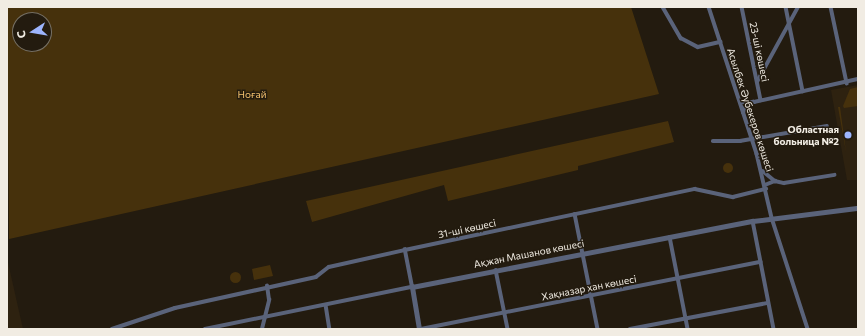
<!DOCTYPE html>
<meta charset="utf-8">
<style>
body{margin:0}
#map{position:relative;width:865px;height:336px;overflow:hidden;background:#231b0f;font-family:Commissioner,sans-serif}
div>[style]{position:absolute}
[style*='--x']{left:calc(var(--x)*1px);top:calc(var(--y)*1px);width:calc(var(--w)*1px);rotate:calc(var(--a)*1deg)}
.built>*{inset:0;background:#2e2210}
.green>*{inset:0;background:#46310c}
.round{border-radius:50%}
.minor>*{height:3.5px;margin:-1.75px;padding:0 1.75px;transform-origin:1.75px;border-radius:1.75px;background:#5a637a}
.tertiary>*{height:4.5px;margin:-2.25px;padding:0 2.25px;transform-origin:2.25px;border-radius:2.25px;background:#5a637a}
.dots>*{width:11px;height:11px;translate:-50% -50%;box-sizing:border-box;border:2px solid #231b0f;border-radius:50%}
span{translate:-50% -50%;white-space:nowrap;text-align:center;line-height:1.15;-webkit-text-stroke:3px #231b0f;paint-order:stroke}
.street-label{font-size:10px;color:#f1ece3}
.park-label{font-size:10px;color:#f3c06d}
.poi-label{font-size:10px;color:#f1ece3;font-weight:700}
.right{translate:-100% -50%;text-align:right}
.frame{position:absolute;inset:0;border:8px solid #f1ece3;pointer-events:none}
.north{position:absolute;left:12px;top:12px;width:40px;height:40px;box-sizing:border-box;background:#231b0f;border:1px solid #756f64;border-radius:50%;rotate:258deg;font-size:11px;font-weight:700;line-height:16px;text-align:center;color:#f1ece3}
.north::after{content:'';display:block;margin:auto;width:14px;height:18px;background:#9cb4fd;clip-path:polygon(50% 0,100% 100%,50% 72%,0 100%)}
</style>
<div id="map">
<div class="built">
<i style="clip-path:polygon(858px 85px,858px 180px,847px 180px,831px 90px)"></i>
<i style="clip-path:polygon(7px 258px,23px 329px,7px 329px)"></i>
</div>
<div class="green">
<i style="clip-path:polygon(evenodd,7px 7px,631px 7px,659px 94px,9px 239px,7px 7px,20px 20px,44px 20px,44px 44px,20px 44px,20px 20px)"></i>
<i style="clip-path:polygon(858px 87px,858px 106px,844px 108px,843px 106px,850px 89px)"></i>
<i style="clip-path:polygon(838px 107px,840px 107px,846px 152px)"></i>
<i style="clip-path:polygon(668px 121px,674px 142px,578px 166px,578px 170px,448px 201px,444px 185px,312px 222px,306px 201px)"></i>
<i class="round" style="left:723px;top:163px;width:10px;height:10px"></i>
<i style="clip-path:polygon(270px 265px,273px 276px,254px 280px,252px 269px)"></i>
<i class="round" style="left:229.5px;top:271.5px;width:11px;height:11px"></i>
</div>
<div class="minor">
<i style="--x:663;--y:7;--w:36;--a:60"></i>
<i style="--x:681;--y:38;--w:19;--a:28"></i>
<i style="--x:698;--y:47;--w:23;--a:-13"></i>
<i style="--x:709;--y:7;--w:155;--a:71.9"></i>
<i style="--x:757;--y:154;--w:66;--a:76.8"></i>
<i style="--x:772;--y:218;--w:117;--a:72"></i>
<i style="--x:742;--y:7;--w:95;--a:78.5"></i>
<i style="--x:786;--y:7;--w:86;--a:78.6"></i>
<i style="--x:831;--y:7;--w:78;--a:78.1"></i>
<i style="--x:757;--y:82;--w:85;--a:-61.3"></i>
<i style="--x:740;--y:102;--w:14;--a:0"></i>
<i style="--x:754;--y:102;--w:107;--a:-12.5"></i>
<i style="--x:743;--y:113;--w:5;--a:-68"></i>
<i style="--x:745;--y:108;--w:10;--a:-37"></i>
<i style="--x:713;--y:141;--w:27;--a:0"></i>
<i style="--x:740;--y:141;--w:88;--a:-9.8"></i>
<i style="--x:763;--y:171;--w:16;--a:40"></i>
<i style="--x:775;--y:181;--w:9;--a:13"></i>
<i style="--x:784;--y:183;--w:51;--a:-9.1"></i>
<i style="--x:765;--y:185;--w:11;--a:-22"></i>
<i style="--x:575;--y:214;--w:117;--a:78.7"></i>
<i style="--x:753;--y:221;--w:110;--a:79"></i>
<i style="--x:670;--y:237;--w:94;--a:78.9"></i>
<i style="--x:496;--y:270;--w:60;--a:78.5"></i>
<i style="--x:326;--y:305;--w:24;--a:81"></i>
<i style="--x:112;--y:329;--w:66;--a:-18.4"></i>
<i style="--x:175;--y:308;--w:144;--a:-12.4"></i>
<i style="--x:316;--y:277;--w:16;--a:-38"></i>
<i style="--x:329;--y:267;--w:78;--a:-12.6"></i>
<i style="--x:405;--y:250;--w:296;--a:-11.9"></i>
<i style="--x:695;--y:189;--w:39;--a:12"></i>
<i style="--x:733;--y:197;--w:34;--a:-14"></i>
<i style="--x:205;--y:329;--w:211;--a:-11.5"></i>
<i style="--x:412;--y:287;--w:38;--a:-101"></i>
<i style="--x:262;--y:329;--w:30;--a:-76"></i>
<i style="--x:269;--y:300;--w:14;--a:-98"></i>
<i style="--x:421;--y:329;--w:346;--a:-11.2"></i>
<i style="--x:630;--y:329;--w:140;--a:-10.7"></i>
</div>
<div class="tertiary">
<i style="--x:419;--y:329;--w:43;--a:-99.5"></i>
<i style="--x:412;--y:287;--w:347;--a:-11"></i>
<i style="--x:753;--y:221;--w:106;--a:-7.1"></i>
</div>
<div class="dots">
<i style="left:848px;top:135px;background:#9cb4fd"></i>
</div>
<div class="street-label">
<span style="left:759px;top:52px;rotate:78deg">23-ші көшесі</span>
<span style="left:750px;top:110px;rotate:72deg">Асылбек Әубекеров көшесі</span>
<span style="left:467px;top:229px;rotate:-12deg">31-ші көшесі</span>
<span style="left:529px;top:254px;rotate:-11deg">Ақжан Машанов көшесі</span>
<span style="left:589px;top:288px;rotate:-11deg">Хақназар хан көшесі</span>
</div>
<div class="park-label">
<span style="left:252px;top:95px">Ноғай</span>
</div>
<div class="poi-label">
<span class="right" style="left:839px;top:135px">Областная<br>больница №2</span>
</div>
<div class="frame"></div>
<div class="north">С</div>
</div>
